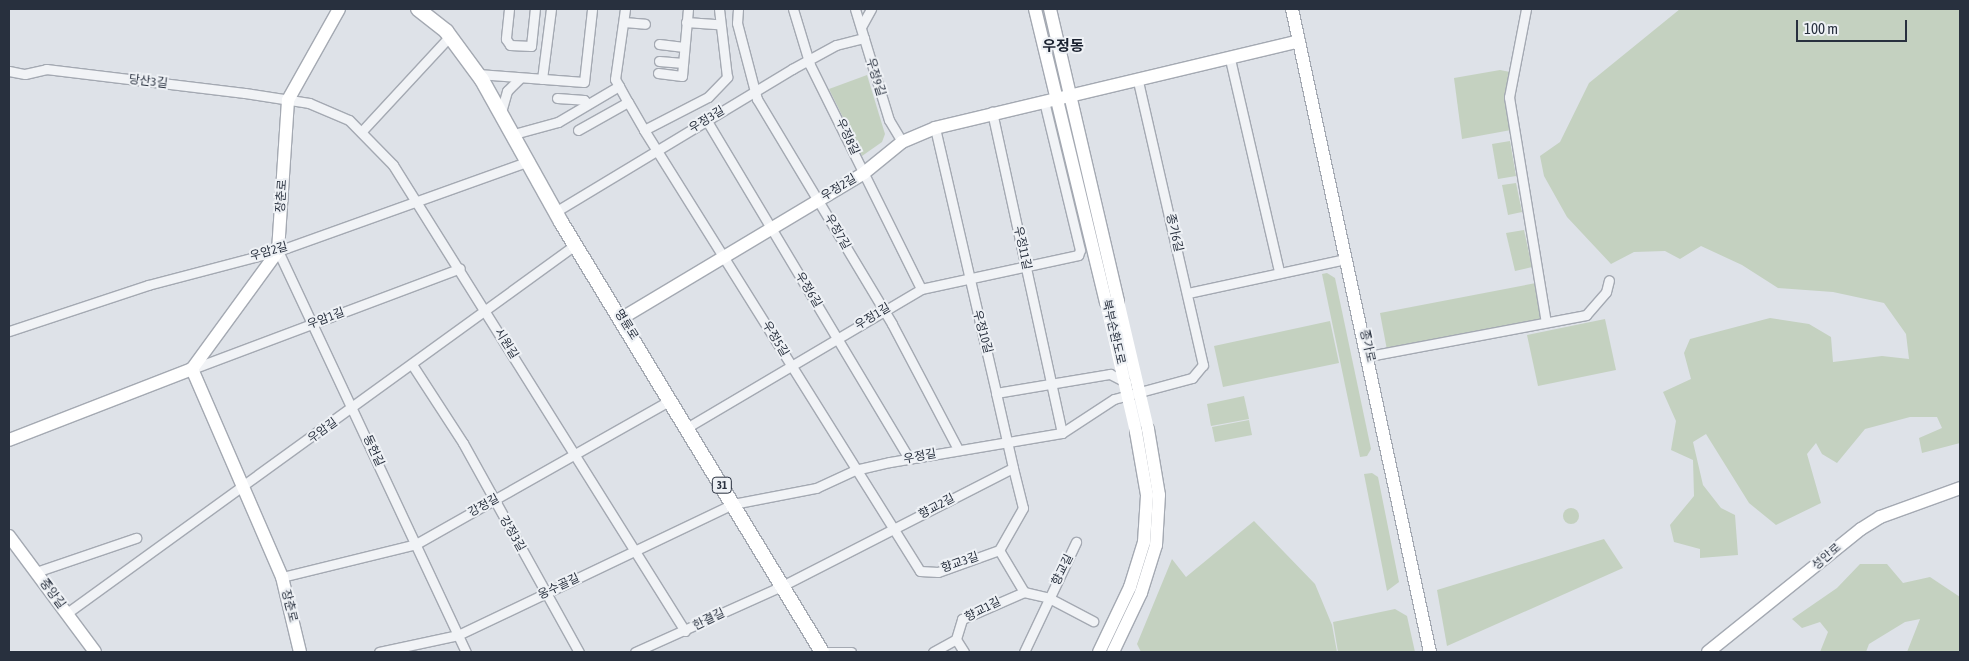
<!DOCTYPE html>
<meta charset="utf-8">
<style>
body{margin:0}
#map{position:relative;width:1969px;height:661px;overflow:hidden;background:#dee2e8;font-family:"Asap Condensed","Noto Sans KR",sans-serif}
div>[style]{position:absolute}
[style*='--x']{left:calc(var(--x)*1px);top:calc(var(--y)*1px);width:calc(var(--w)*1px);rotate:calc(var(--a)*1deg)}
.green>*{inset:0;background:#c4d1c0}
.round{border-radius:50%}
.roads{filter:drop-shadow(1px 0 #a4a9b2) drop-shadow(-1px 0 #a4a9b2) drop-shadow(0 1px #a4a9b2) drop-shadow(0 -1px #a4a9b2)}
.street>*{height:9px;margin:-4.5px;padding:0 4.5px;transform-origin:4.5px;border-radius:4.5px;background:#f1f3f6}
.secondary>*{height:12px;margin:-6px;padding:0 6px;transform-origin:6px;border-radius:6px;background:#fff}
.primary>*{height:14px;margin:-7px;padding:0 7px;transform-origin:7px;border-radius:7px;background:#fff}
.secondary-bridge>*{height:12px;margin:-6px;padding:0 6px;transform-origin:6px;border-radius:6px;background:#fff}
span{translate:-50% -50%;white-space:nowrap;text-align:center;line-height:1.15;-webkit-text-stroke:4px #eef1f5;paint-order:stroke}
.shield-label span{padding:1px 4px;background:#eef1f5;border:1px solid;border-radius:4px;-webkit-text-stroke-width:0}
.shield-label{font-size:11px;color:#28303e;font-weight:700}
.street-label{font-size:12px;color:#28303e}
.quarter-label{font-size:15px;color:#1a212f;font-weight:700}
.frame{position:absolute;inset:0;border:10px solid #28303e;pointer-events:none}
.scale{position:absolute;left:1796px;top:20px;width:111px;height:22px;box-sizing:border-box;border:2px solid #28303e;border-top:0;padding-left:6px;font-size:15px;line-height:18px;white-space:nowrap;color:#28303e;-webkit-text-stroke:4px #eef1f5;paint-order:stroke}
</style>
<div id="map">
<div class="green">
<i style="clip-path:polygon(1680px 9px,1960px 9px,1960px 443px,1922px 453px,1919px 438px,1942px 428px,1937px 417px,1910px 417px,1865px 429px,1837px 463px,1822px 454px,1816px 443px,1807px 454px,1821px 503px,1776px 525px,1749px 503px,1706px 434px,1693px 442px,1703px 485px,1721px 508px,1735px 515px,1738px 555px,1700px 558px,1700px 549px,1674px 542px,1670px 525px,1694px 496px,1693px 460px,1671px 450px,1676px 421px,1663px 392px,1691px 379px,1684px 353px,1690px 339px,1770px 318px,1809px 324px,1831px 337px,1833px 362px,1882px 356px,1909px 359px,1906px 334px,1884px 303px,1833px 292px,1778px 288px,1742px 265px,1701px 246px,1680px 259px,1665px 251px,1634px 252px,1611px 264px,1567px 217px,1544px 176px,1540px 156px,1560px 142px,1589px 83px)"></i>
<i style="clip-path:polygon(1500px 70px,1510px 72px,1511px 130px,1462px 139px,1454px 78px)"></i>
<i style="clip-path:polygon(867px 75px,885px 134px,882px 142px,862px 156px,829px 89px)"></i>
<i style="clip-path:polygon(1510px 141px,1516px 176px,1498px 179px,1492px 144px)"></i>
<i style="clip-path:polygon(1516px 183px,1522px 212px,1508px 215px,1502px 185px)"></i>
<i style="clip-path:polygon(1524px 230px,1532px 267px,1515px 271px,1506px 233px)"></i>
<i style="clip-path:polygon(1327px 273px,1335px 278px,1371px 449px,1367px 456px,1360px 457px,1322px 274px)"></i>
<i style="clip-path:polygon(1536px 283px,1543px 320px,1387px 350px,1380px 313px)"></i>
<i style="clip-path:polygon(1605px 319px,1616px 370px,1538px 386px,1527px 335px)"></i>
<i style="clip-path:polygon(1330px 321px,1339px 363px,1223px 387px,1214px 346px)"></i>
<i style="clip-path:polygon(1244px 396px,1249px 419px,1211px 426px,1207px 404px)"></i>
<i style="clip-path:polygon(1249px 420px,1252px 435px,1215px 442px,1212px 427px)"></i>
<i style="clip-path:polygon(1372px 473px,1378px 477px,1399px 582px,1387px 591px,1364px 474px)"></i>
<i class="round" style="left:1563px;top:508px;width:16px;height:16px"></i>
<i style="clip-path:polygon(1254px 521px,1315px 584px,1332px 625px,1337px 652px,1141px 652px,1137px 644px,1172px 559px,1186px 577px)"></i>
<i style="clip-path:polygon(1604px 539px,1623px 568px,1447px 646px,1437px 590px)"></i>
<i style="clip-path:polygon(1860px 564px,1887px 564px,1903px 583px,1930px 577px,1960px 597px,1960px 652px,1907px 652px,1920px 619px,1905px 622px,1869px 644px,1866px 652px,1820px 652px,1828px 632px,1820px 622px,1802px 628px,1792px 619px,1837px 588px)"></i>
<i style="clip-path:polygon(1395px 609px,1407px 616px,1415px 652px,1338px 652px,1333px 622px)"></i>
</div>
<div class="roads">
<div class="street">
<i style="--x:509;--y:9;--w:30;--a:96"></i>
<i style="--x:506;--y:39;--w:7;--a:56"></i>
<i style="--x:510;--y:45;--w:21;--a:3"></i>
<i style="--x:531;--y:46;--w:37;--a:-84"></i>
<i style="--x:625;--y:9;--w:71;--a:98.1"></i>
<i style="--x:615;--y:79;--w:26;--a:61"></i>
<i style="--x:738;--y:9;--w:14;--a:94"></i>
<i style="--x:737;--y:23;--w:79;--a:75.3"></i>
<i style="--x:757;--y:99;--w:262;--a:59"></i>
<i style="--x:892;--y:324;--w:141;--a:62.2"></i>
<i style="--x:793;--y:9;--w:59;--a:73.1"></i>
<i style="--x:810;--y:65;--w:250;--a:63.6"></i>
<i style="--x:855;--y:9;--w:116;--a:73"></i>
<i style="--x:889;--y:120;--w:26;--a:59"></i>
<i style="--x:1526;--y:9;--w:90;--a:100.9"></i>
<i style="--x:1509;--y:97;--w:228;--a:80.7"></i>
<i style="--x:624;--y:22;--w:21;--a:5"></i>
<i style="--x:686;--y:22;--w:32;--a:4"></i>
<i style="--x:861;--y:27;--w:21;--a:-61"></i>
<i style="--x:659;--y:44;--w:25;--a:7"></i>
<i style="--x:1230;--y:59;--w:219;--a:77"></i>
<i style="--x:659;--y:61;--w:24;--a:5"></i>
<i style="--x:9;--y:71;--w:16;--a:11"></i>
<i style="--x:25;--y:74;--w:22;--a:-13"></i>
<i style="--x:46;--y:69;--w:200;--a:6.9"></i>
<i style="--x:245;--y:93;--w:65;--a:8.9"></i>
<i style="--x:309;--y:103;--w:43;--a:23"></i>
<i style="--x:349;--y:120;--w:63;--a:45.6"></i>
<i style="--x:393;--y:165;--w:550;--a:57.93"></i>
<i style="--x:658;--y:73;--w:24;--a:7"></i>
<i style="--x:682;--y:76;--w:67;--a:-84.9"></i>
<i style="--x:478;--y:74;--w:106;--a:4.3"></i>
<i style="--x:584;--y:82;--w:73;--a:-83.7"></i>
<i style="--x:542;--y:79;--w:71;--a:-82.7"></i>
<i style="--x:557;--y:98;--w:27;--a:4"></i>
<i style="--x:584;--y:100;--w:5;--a:53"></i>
<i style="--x:501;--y:112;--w:22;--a:-74"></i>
<i style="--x:507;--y:91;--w:17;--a:-45"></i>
<i style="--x:707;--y:121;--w:394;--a:59.1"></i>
<i style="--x:935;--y:128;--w:272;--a:77"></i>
<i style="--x:996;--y:393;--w:116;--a:-9.5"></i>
<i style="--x:1110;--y:374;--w:18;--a:27"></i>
<i style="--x:578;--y:130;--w:57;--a:-29.2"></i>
<i style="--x:628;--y:102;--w:32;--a:60"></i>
<i style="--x:644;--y:130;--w:72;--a:-27.3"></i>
<i style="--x:708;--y:97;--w:28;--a:-46"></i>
<i style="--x:727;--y:77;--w:68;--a:-96.7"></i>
<i style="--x:644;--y:130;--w:520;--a:57.96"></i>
<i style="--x:920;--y:571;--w:18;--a:3"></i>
<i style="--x:938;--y:572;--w:65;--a:-19.8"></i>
<i style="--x:999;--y:550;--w:49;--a:59.2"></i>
<i style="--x:362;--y:131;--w:129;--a:-47.2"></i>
<i style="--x:510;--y:135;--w:50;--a:-15.2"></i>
<i style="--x:558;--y:122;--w:71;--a:-30.5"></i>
<i style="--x:555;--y:212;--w:277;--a:-31.1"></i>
<i style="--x:792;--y:69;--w:50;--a:-28.6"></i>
<i style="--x:836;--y:45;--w:29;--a:-14"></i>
<i style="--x:278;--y:251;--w:443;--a:64.9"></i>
<i style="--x:1188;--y:293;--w:161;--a:-12.2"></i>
<i style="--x:9;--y:331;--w:146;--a:-18.3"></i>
<i style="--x:148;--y:285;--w:134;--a:-14.7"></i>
<i style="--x:278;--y:251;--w:263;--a:-19.7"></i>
<i style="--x:1369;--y:356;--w:221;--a:-10.7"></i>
<i style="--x:1586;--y:315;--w:30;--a:-49"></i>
<i style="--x:1606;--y:292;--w:12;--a:-76"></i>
<i style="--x:413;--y:366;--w:92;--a:57"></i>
<i style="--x:463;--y:443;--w:239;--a:61"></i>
<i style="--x:192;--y:369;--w:286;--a:-20.6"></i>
<i style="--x:996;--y:393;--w:77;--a:77.2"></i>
<i style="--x:688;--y:427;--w:271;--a:-30.6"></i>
<i style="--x:921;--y:289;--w:161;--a:-12.2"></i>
<i style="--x:1078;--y:255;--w:5;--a:-68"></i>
<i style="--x:1080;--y:250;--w:153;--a:-103.6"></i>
<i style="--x:1062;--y:433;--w:62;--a:-33.2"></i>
<i style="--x:1114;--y:399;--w:81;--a:-15.1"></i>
<i style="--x:1192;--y:378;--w:17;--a:-50"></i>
<i style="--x:1203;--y:365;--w:291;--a:-102.9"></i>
<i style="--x:36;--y:572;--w:106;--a:-18.8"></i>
<i style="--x:282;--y:577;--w:138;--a:-13.8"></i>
<i style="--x:416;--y:544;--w:293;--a:-29.5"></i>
<i style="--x:1024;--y:592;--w:26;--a:13"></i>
<i style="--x:1049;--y:598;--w:50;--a:27.6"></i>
<i style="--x:67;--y:613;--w:627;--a:-35.92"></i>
<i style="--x:379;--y:652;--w:81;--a:-12.1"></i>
<i style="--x:458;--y:635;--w:305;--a:-25.5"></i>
<i style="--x:733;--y:504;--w:85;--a:-10.9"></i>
<i style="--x:816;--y:488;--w:43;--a:-24.8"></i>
<i style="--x:855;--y:470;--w:36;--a:-13"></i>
<i style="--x:890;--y:462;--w:174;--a:-9.6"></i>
<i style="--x:1062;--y:433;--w:329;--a:-102.3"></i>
<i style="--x:635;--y:652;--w:161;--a:-24.2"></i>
<i style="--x:782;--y:586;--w:259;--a:-27.1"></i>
<i style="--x:1013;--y:468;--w:41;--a:76"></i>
<i style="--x:1023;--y:508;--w:48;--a:119.7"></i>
<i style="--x:826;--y:652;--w:25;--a:0"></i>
<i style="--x:933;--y:652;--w:26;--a:-29"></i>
<i style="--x:964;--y:652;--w:15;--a:-122"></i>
<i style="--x:956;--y:639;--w:21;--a:-73"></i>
<i style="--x:962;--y:619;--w:68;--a:-23.5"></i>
<i style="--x:1024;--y:652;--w:122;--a:-64.7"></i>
</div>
<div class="secondary">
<i style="--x:1035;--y:9;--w:302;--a:76.4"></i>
<i style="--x:1050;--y:9;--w:300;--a:76.9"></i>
<i style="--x:1292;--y:9;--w:658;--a:77.89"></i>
<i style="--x:622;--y:318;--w:282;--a:-30.9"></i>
<i style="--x:864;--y:173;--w:49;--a:-39.2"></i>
<i style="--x:902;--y:142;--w:36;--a:-23"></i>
<i style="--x:935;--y:128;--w:374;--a:-13.4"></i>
<i style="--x:9;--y:440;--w:196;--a:-21.2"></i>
<i style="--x:9;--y:536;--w:144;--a:53.4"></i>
<i style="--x:300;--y:652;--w:77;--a:-103.5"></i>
<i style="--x:282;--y:577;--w:227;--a:-113.4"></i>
<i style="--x:192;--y:369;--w:146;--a:-53.9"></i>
<i style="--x:278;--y:251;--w:151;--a:-86.2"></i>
<i style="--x:288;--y:100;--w:104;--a:-60.7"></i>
<i style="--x:1099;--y:652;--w:72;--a:-64.5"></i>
<i style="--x:1130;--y:587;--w:47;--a:-72.7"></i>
<i style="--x:1144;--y:542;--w:47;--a:-86.3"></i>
<i style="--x:1147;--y:495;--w:64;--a:-99.9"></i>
<i style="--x:1113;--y:652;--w:65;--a:-64.6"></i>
<i style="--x:1141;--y:593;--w:50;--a:-72.6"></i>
<i style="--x:1156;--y:545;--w:50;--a:-86.6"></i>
<i style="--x:1159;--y:495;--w:67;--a:-99.5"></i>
<i style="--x:1708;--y:652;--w:196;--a:-38.8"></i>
<i style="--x:1861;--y:529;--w:22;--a:-32"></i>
<i style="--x:1880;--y:517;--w:85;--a:-19.9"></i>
</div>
<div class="primary">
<i style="--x:418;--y:9;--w:36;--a:38"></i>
<i style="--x:446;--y:31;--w:61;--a:53.7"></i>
<i style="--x:482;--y:80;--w:162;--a:60.9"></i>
<i style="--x:561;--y:222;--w:503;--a:58.74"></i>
</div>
</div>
<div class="secondary-bridge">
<i style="--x:1118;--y:301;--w:131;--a:76.8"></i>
<i style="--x:1106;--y:303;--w:132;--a:76.9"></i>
</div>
<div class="shield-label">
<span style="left:722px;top:485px">31</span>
</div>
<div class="street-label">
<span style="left:875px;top:77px;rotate:73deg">우정9길</span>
<span style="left:148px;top:82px;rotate:7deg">당산3길</span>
<span style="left:707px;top:120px;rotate:-31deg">우정3길</span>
<span style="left:847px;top:137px;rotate:65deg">우정8길</span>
<span style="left:839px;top:188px;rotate:-31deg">우정2길</span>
<span style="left:282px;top:196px;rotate:-86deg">장춘로</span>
<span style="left:837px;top:232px;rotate:60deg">우정7길</span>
<span style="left:1174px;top:233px;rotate:77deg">종가6길</span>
<span style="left:1022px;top:248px;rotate:78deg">우정11길</span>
<span style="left:269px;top:252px;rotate:-16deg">우암2길</span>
<span style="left:808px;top:290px;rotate:59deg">우정6길</span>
<span style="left:873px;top:317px;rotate:-31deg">우정1길</span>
<span style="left:326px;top:319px;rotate:-21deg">우암1길</span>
<span style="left:626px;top:325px;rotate:58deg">명륜로</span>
<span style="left:982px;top:332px;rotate:75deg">우정10길</span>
<span style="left:1113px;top:332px;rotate:77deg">북부순환도로</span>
<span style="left:775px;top:339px;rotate:59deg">우정5길</span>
<span style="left:506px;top:344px;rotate:58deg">시원길</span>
<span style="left:1367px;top:346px;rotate:77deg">종가로</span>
<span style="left:323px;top:431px;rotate:-36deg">우암길</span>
<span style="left:373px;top:451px;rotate:65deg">동헌길</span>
<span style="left:920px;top:457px;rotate:-11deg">우정길</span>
<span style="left:484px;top:506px;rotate:-29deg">강정길</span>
<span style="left:937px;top:507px;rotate:-28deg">향교2길</span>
<span style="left:512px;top:534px;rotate:60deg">강정3길</span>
<span style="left:1827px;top:557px;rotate:-41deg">성안로</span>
<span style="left:960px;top:563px;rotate:-19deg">향교3길</span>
<span style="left:1063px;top:570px;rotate:-64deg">향교길</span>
<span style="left:559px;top:587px;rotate:-25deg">옹수골길</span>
<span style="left:52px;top:594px;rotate:53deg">중앙길</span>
<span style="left:289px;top:606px;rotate:76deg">장춘로</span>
<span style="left:983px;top:610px;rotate:-27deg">향교1길</span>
<span style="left:709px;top:620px;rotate:-26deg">한결길</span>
</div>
<div class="quarter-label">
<span style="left:1063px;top:46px">우정동</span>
</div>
<div class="frame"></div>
<div class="scale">100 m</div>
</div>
